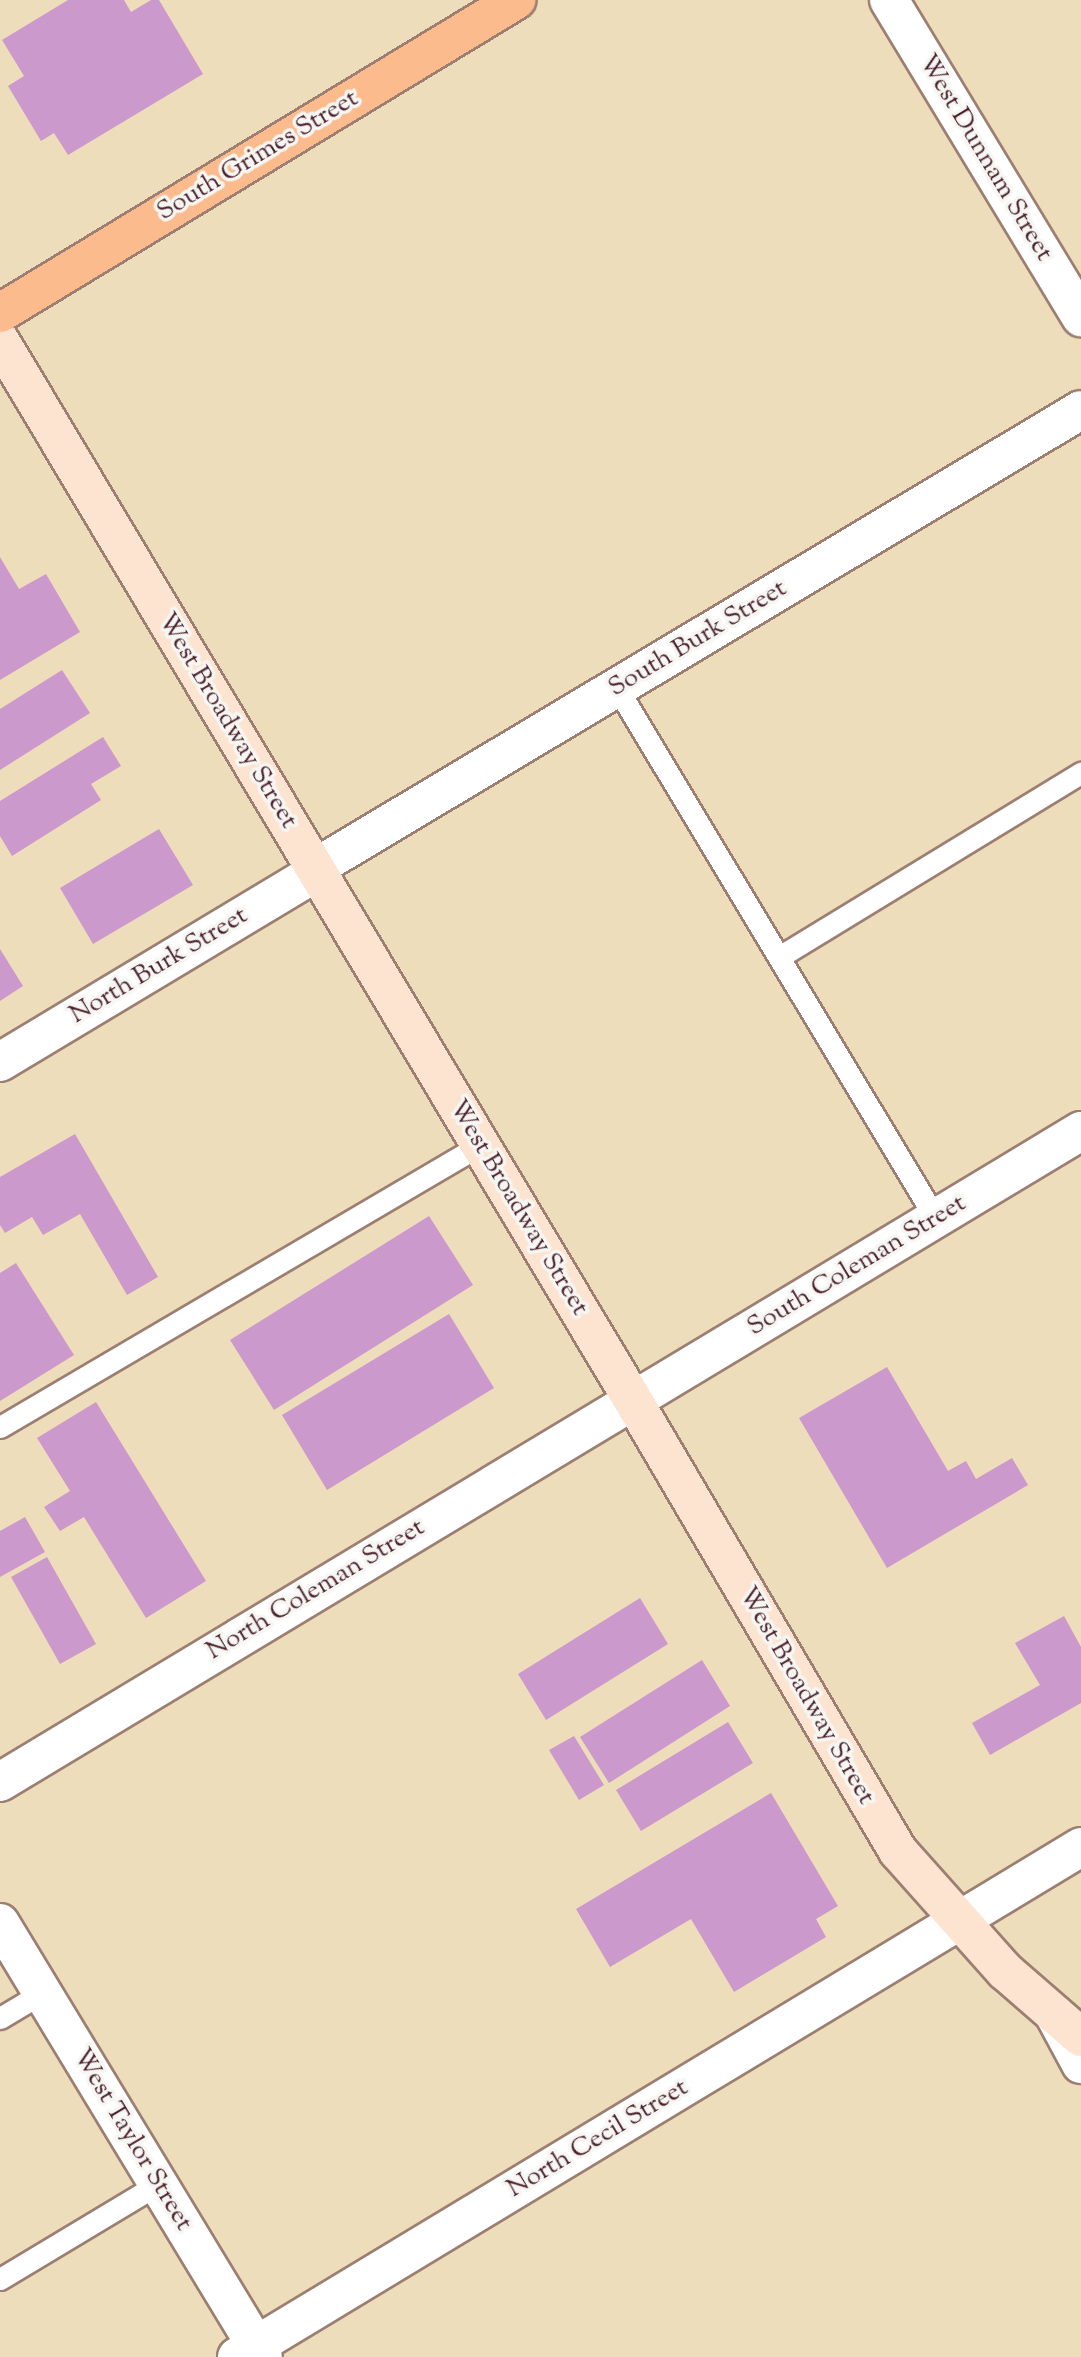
<!DOCTYPE html>
<style>
body{margin:0}
#map{position:relative;width:1081px;height:2357px;overflow:hidden;background:#eeddba;font-family:"Sorts Mill Goudy",serif}
div>[style]{position:absolute}
[style*='--x']{left:calc(var(--x)*1px);top:calc(var(--y)*1px);width:calc(var(--w)*1px);rotate:calc(var(--a)*1deg)}
.building>*{inset:0;background:#c9c}
.roads{filter:drop-shadow(2px 0 #9c7e72) drop-shadow(-2px 0 #9c7e72) drop-shadow(0 2px #9c7e72) drop-shadow(0 -2px #9c7e72)}
.service>*{height:21px;margin:-10.5px;padding:0 10.5px;transform-origin:10.5px;border-radius:10.5px;background:#fff}
.minor>*{height:38px;margin:-19px;padding:0 19px;transform-origin:19px;border-radius:19px;background:#fff}
.tertiary>*{height:38px;margin:-19px;padding:0 19px;transform-origin:19px;border-radius:19px;background:#fff}
.secondary>*{height:38px;margin:-19px;padding:0 19px;transform-origin:19px;border-radius:19px;background:#fde4d1}
.primary>*{height:38px;margin:-19px;padding:0 19px;transform-origin:19px;border-radius:19px;background:#fbbb8c}
span{translate:-50% -50%;white-space:nowrap;text-align:center;line-height:1.15;-webkit-text-stroke:7px #f6f6f2;paint-order:stroke}
.street-label{font-size:26px;color:#4a1f2b}
</style>
<div id="map">
<div class="building">
<i style="clip-path:polygon(68px 0,124px 0,131px 12px,151px 0,159px 0,203px 74px,68px 155px,54px 133px,41px 141px,8px 86px,24px 76px,2px 40px)"></i>
<i style="clip-path:polygon(0 557px,19px 589px,46px 574px,80px 632px,0 680px)"></i>
<i style="clip-path:polygon(62px 670px,90px 713px,0 770px,0 709px)"></i>
<i style="clip-path:polygon(103px 737px,121px 766px,91px 784px,101px 800px,12px 856px,0 836px,0 801px)"></i>
<i style="clip-path:polygon(159px 829px,193px 885px,93px 944px,60px 888px)"></i>
<i style="clip-path:polygon(0 949px,23px 986px,0 1001px)"></i>
<i style="clip-path:polygon(75px 1134px,158px 1277px,127px 1295px,80px 1214px,43px 1235px,32px 1217px,5px 1233px,0 1225px,0 1177px)"></i>
<i style="clip-path:polygon(429px 1216px,473px 1285px,274px 1410px,230px 1340px)"></i>
<i style="clip-path:polygon(16px 1263px,74px 1355px,0 1401px,0 1273px)"></i>
<i style="clip-path:polygon(449px 1314px,494px 1388px,327px 1490px,282px 1415px)"></i>
<i style="clip-path:polygon(887px 1367px,948px 1471px,966px 1461px,976px 1479px,1012px 1458px,1028px 1485px,887px 1568px,799px 1418px)"></i>
<i style="clip-path:polygon(96px 1402px,206px 1581px,146px 1618px,84px 1517px,60px 1531px,44px 1507px,70px 1491px,37px 1438px)"></i>
<i style="clip-path:polygon(25px 1517px,45px 1552px,0 1577px,0 1531px)"></i>
<i style="clip-path:polygon(47px 1557px,96px 1644px,60px 1664px,11px 1577px)"></i>
<i style="clip-path:polygon(640px 1598px,668px 1644px,546px 1720px,518px 1674px)"></i>
<i style="clip-path:polygon(1064px 1616px,1081px 1647px,1081px 1703px,990px 1755px,972px 1723px,1040px 1685px,1015px 1643px)"></i>
<i style="clip-path:polygon(702px 1660px,730px 1706px,609px 1783px,580px 1737px)"></i>
<i style="clip-path:polygon(728px 1722px,753px 1763px,641px 1831px,616px 1790px)"></i>
<i style="clip-path:polygon(574px 1736px,604px 1785px,579px 1800px,549px 1750px)"></i>
<i style="clip-path:polygon(771px 1793px,838px 1906px,816px 1919px,826px 1937px,734px 1992px,691px 1919px,610px 1967px,576px 1909px)"></i>
</div>
<div class="roads">
<div class="service">
<i style="--x:617;--y:688;--w:619;--a:59"></i>
<i style="--x:779;--y:957;--w:354;--a:-31.4"></i>
<i style="--x:0;--y:1427;--w:557;--a:-30.43"></i>
<i style="--x:0;--y:2018;--w:49;--a:-30.8"></i>
<i style="--x:0;--y:2279;--w:184;--a:-31"></i>
</div>
<div class="minor">
<i style="--x:889;--y:0;--w:371;--a:58.8"></i>
<i style="--x:0;--y:1062;--w:359;--a:-31"></i>
<i style="--x:308;--y:877;--w:11;--a:-52"></i>
<i style="--x:315;--y:868;--w:892;--a:-30.88"></i>
<i style="--x:0;--y:1923;--w:507;--a:58.78"></i>
<i style="--x:1054;--y:2014;--w:57;--a:61.6"></i>
<i style="--x:237;--y:2357;--w:986;--a:-31.14"></i>
</div>
<div class="tertiary">
<i style="--x:0;--y:1782;--w:1262;--a:-31.06"></i>
</div>
<div class="secondary">
<i style="--x:0;--y:341;--w:1236;--a:59.14"></i>
<i style="--x:634;--y:1402;--w:521;--a:59.55"></i>
<i style="--x:898;--y:1851;--w:161;--a:48.3"></i>
<i style="--x:1005;--y:1971;--w:101;--a:41"></i>
</div>
<div class="primary">
<i style="--x:0;--y:313;--w:604;--a:-31.24"></i>
</div>
</div>
<div class="street-label">
<span style="left:258px;top:156px;rotate:-31deg">South Grimes Street</span>
<span style="left:985px;top:158px;rotate:59deg">West Dunnam Street</span>
<span style="left:698px;top:639px;rotate:-31deg">South Burk Street</span>
<span style="left:227px;top:721px;rotate:59deg">West Broadway Street</span>
<span style="left:159px;top:966px;rotate:-31deg">North Burk Street</span>
<span style="left:518px;top:1208px;rotate:59deg">West Broadway Street</span>
<span style="left:857px;top:1266px;rotate:-31deg">South Coleman Street</span>
<span style="left:316px;top:1590px;rotate:-31deg">North Coleman Street</span>
<span style="left:806px;top:1696px;rotate:60deg">West Broadway Street</span>
<span style="left:598px;top:2139px;rotate:-31deg">North Cecil Street</span>
<span style="left:132px;top:2140px;rotate:59deg">West Taylor Street</span>
</div>
</div>
